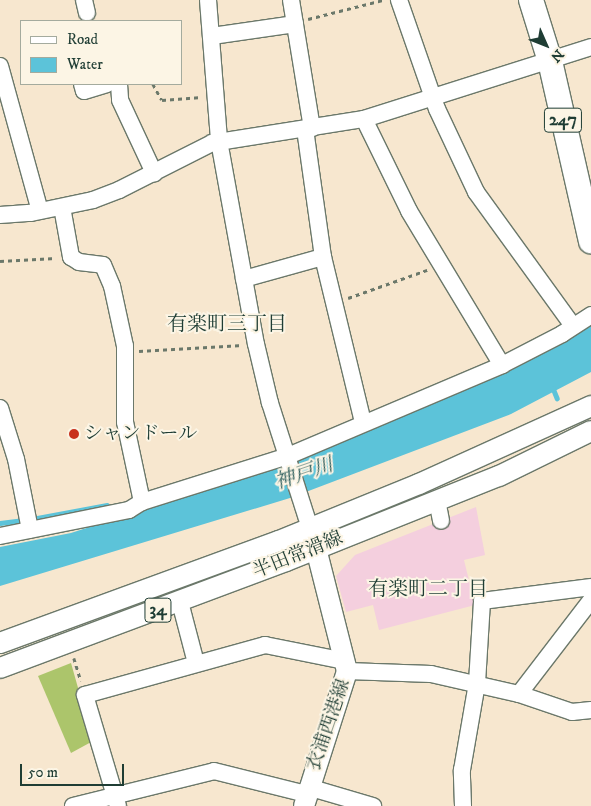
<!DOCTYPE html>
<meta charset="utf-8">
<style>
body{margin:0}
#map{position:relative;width:591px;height:806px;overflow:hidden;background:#f7e7cf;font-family:"IM FELL DW Pica","Noto Serif JP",serif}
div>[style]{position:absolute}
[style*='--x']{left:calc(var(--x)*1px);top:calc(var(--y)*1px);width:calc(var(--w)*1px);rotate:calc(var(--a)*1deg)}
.built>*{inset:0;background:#f4cfde}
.green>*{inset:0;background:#acc56b}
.water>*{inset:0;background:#5cc3d9}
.stream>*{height:4.5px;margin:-2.25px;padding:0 2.25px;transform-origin:2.25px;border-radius:2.25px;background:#5cc3d9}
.path>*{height:2.5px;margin-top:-1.25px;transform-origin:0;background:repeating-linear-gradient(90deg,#6b786a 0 4px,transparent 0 8px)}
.roads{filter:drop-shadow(1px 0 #6b786a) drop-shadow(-1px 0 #6b786a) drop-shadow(0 1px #6b786a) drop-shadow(0 -1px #6b786a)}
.minor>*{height:16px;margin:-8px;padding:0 8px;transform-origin:8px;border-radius:8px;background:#fff}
.major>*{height:20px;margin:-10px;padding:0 10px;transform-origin:10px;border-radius:10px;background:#fff}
.highway>*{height:24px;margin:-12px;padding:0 12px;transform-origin:12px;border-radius:12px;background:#fff}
.dots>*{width:14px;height:14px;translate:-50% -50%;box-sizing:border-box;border:2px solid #fcf5e5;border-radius:50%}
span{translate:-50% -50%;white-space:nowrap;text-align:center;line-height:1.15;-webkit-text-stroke:4px #fcf5e5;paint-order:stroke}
.shield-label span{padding:1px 4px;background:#fcf5e5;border:1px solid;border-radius:4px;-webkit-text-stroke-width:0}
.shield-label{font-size:18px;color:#1f3d34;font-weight:700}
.poi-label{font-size:19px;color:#1f3d34}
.left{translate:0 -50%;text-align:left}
.street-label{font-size:19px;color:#1f3d34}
.neighbourhood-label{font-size:20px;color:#1f3d34}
.water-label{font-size:20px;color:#2e5e5d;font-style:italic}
.legend{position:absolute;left:20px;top:20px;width:162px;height:65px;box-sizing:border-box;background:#fcf5e5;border:1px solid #a4ab9e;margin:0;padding:6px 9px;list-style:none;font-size:15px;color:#1f3d34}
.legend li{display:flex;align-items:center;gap:10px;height:25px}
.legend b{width:25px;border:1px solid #a4ab9e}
.north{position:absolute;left:521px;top:20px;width:50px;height:50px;-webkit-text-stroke:4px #fcf5e5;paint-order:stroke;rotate:134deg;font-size:14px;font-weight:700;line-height:20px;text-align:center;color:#1f3d34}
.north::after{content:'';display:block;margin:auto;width:18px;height:22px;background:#1f3d34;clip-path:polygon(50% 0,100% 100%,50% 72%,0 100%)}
.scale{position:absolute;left:20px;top:764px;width:104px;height:22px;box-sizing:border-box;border:2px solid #1f3d34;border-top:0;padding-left:6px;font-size:15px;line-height:18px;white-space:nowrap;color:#1f3d34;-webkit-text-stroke:4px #fcf5e5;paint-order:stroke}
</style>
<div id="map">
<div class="built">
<i style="clip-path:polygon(476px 507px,485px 555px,464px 560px,475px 605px,379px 630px,373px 605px,346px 612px,336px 576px,355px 555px)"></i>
</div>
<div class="green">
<i style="clip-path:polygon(71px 663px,93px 741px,71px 753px,38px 676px)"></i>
</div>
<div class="water">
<i style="clip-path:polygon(591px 325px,591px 372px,511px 414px,290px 498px,0 586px,0 547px,71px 533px,300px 459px,473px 387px)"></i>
</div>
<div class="stream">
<i style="--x:553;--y:388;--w:11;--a:68"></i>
<i style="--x:32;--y:519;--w:76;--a:-10.6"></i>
<i style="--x:0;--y:523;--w:24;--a:-7"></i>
</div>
<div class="path">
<i style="--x:308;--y:19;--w:77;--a:-14.2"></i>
<i style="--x:153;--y:84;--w:18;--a:61"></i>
<i style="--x:162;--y:100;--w:40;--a:-4.3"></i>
<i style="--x:0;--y:261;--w:56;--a:-3.1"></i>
<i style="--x:348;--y:298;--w:84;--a:-19.5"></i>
<i style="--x:139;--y:351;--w:104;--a:-3.3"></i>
<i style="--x:74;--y:658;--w:24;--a:73"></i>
</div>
<div class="roads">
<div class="minor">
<i style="--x:84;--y:0;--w:13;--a:77"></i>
<i style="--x:208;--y:0;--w:141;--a:85.5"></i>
<i style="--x:219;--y:141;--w:206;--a:79.7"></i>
<i style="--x:256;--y:344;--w:61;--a:76.7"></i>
<i style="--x:270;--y:403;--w:131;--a:72.3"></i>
<i style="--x:291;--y:0;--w:130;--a:80.7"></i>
<i style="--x:399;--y:0;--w:115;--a:70.8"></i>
<i style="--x:437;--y:109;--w:92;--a:64.8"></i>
<i style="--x:476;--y:192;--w:165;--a:54.1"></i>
<i style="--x:212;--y:36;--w:84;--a:-8.2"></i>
<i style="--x:0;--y:66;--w:150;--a:74.6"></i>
<i style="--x:82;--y:84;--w:7;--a:74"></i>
<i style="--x:84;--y:91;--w:24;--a:-17"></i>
<i style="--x:119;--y:84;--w:16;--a:86"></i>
<i style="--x:120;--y:100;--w:81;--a:65"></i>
<i style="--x:364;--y:119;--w:102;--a:63.9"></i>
<i style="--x:409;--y:211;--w:180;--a:58.9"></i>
<i style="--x:305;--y:129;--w:129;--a:82"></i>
<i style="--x:323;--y:257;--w:170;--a:76.4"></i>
<i style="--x:62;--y:207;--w:51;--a:79.8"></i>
<i style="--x:71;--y:257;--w:9;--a:32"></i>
<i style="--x:79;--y:262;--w:24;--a:7"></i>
<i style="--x:103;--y:265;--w:23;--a:67"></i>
<i style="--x:112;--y:286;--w:61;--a:77.8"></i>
<i style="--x:125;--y:346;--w:76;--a:90"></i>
<i style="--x:125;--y:422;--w:82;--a:78"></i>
<i style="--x:0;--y:215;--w:31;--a:-4"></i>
<i style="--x:31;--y:213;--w:63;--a:-11.8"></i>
<i style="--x:93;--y:200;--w:28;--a:-21"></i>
<i style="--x:119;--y:190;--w:104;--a:-26.8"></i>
<i style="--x:212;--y:143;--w:154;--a:-9"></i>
<i style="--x:364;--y:119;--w:238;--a:-17.6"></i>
<i style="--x:244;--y:279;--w:82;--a:-15.6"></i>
<i style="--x:0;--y:408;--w:53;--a:72.6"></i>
<i style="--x:16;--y:459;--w:72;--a:78.8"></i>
<i style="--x:437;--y:500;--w:21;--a:79"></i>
<i style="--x:0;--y:536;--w:132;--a:-11.4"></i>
<i style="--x:129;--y:510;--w:15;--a:-32"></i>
<i style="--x:142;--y:502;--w:153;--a:-17.5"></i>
<i style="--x:288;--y:456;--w:233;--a:-23"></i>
<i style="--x:502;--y:365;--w:68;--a:-27.3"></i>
<i style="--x:562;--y:334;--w:35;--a:-33"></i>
<i style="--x:180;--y:602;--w:63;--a:75.3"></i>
<i style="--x:347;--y:671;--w:84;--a:2"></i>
<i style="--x:431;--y:674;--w:90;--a:12.8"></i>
<i style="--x:519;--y:694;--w:56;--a:18.8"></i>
<i style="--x:572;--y:712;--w:19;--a:-6"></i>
<i style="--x:519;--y:694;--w:118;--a:-52.5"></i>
<i style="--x:308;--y:787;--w:68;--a:16.3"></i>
<i style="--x:73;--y:806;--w:145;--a:-13.9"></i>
<i style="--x:214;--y:771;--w:95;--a:14"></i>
<i style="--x:118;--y:806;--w:116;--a:-106.6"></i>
<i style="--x:85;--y:695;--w:187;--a:-15.5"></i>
<i style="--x:265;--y:645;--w:82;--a:11.3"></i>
<i style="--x:463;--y:806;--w:36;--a:-92"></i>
<i style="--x:462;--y:770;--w:88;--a:-80.2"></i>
<i style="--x:477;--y:683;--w:82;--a:-86.5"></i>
<i style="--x:482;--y:601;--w:110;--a:-7.3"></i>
</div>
<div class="major">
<i style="--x:0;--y:643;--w:297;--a:-20.1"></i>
<i style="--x:279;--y:541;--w:151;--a:-22.2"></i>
<i style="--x:419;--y:484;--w:189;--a:-24.4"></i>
<i style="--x:0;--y:668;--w:305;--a:-20.5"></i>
<i style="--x:286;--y:561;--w:229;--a:-21.8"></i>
<i style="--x:499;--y:476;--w:102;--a:-26.1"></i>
<i style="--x:304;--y:806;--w:142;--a:-72.3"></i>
<i style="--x:347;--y:671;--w:138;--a:-104.2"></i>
</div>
<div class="highway">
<i style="--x:531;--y:0;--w:64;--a:72.7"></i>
<i style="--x:550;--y:61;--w:185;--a:77.2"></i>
</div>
</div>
<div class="dots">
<i style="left:74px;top:434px;background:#c8321e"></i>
</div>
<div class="shield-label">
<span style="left:563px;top:120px">247</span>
<span style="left:158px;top:610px">34</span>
</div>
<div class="poi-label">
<span class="left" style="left:84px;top:434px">シャンドール</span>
</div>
<div class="street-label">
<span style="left:298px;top:555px;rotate:-22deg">半田常滑線</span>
<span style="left:329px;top:725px;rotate:-71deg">衣浦西港線</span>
</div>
<div class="neighbourhood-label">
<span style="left:227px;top:324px">有楽町三丁目</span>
<span style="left:428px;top:589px">有楽町二丁目</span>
</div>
<div class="water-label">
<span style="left:304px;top:474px;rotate:-19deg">神戸川</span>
</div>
<ul class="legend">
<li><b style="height:6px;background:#fff"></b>Road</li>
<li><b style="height:14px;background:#5cc3d9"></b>Water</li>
</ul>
<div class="north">N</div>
<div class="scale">50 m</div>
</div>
